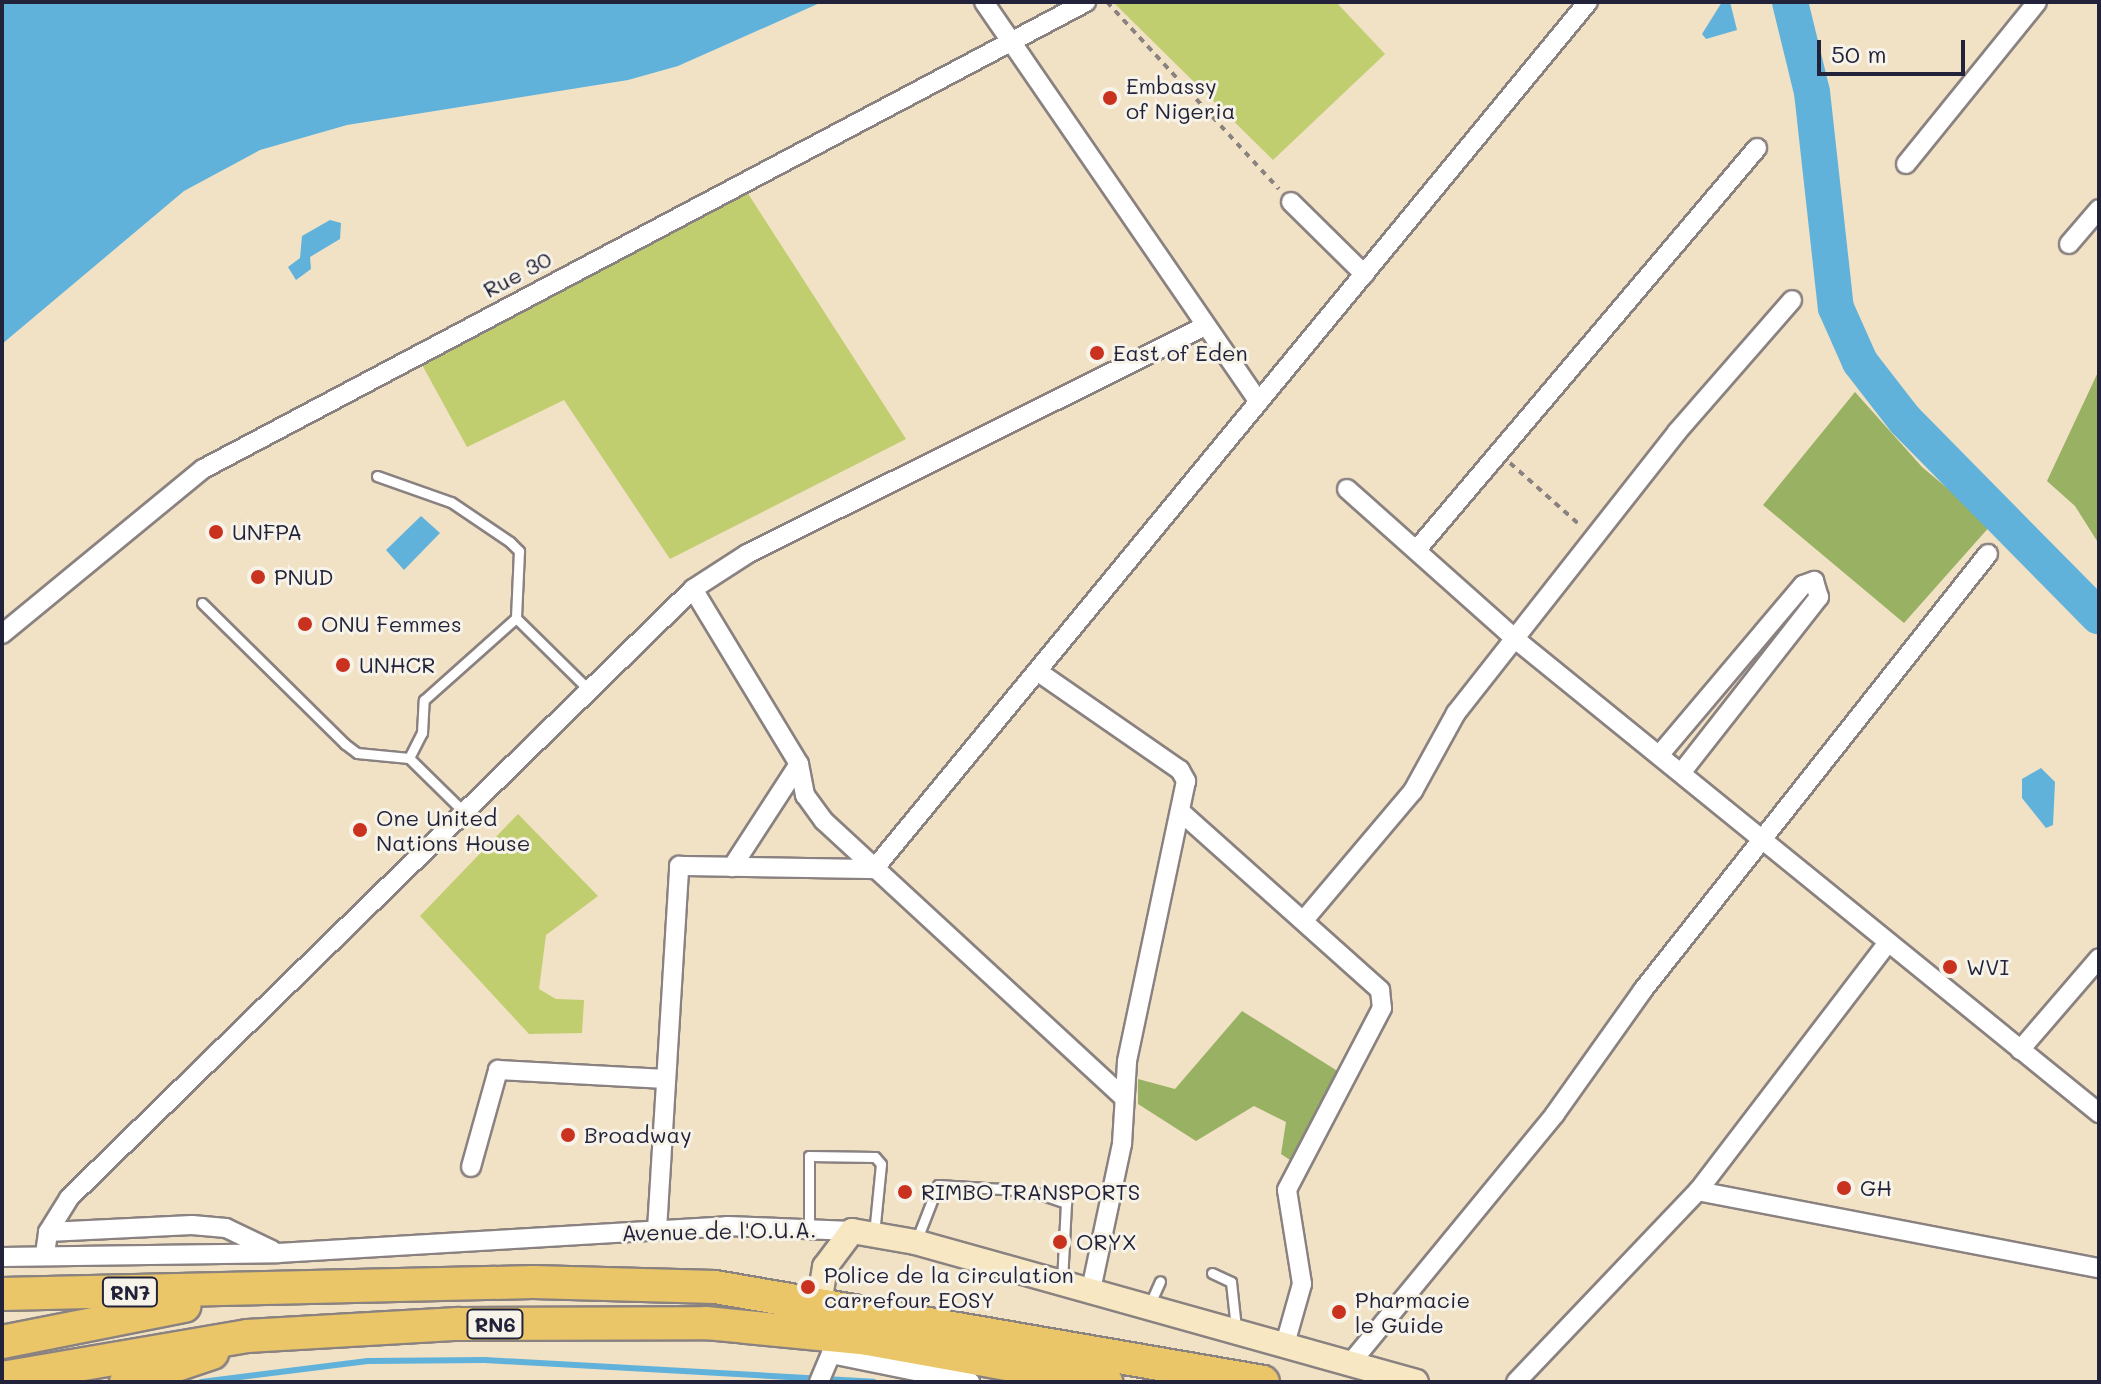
<!DOCTYPE html>
<style>
body{margin:0}
#map{position:relative;width:2101px;height:1384px;overflow:hidden;background:#f1e1c5;font-family:Mali,sans-serif}
div>[style]{position:absolute}
[style*='--x']{left:calc(var(--x)*1px);top:calc(var(--y)*1px);width:calc(var(--w)*1px);rotate:calc(var(--a)*1deg)}
.green>*{inset:0;background:#c0ce70}
.forest>*{inset:0;background:#98b162}
.water>*{inset:0;background:#60b2db}
.stream>*{height:6px;margin:-3px;padding:0 3px;transform-origin:3px;border-radius:3px;background:#60b2db}
.river>*{height:36px;margin:-18px;padding:0 18px;transform-origin:18px;border-radius:18px;background:#60b2db}
.path>*{height:4px;margin-top:-2px;transform-origin:0;background:repeating-linear-gradient(90deg,#8a8280 0 6px,transparent 0 12px)}
.roads{filter:drop-shadow(2px 0 #8a8280) drop-shadow(-2px 0 #8a8280) drop-shadow(0 2px #8a8280) drop-shadow(0 -2px #8a8280)}
.lane>*{height:9px;margin:-4.5px;padding:0 4.5px;transform-origin:4.5px;border-radius:4.5px;background:#fff}
.street>*{height:18px;margin:-9px;padding:0 9px;transform-origin:9px;border-radius:9px;background:#fff}
.secondary>*{height:24px;margin:-12px;padding:0 12px;transform-origin:12px;border-radius:12px;background:#f7e8c3}
.highway>*{height:32px;margin:-16px;padding:0 16px;transform-origin:16px;border-radius:16px;background:#eac669}
.dots>*{width:22px;height:22px;translate:-50% -50%;box-sizing:border-box;border:4px solid #f7f3e8;border-radius:50%}
span{translate:-50% -50%;white-space:nowrap;text-align:center;line-height:1.15;-webkit-text-stroke:6px #f7f3e8;paint-order:stroke}
.shield-label span{padding:2px 6px;background:#f7f3e8;border:2px solid;border-radius:6px;-webkit-text-stroke-width:0}
.shield-label{font-size:20px;color:#22223b;font-weight:700}
.poi-label{font-size:22px;color:#22223b}
.left{translate:0 -50%;text-align:left}
.street-label{font-size:22px;color:#22223b}
.frame{position:absolute;inset:0;border:4px solid #22223b;pointer-events:none}
.scale{position:absolute;left:1817px;top:40px;width:148px;height:36px;box-sizing:border-box;border:4px solid #22223b;border-top:0;padding-left:10px;font-size:24px;line-height:28px;white-space:nowrap;color:#22223b;-webkit-text-stroke:6px #f7f3e8;paint-order:stroke}
</style>
<div id="map">
<div class="green">
<i style="clip-path:polygon(1113px 2px,1336px 2px,1385px 54px,1273px 160px)"></i>
<i style="clip-path:polygon(736px 175px,906px 439px,670px 559px,564px 400px,467px 447px,414px 350px)"></i>
<i style="clip-path:polygon(518px 814px,598px 896px,546px 935px,539px 989px,556px 999px,584px 1000px,582px 1033px,529px 1034px,420px 916px)"></i>
</div>
<div class="forest">
<i style="clip-path:polygon(2099px 370px,2099px 544px,2075px 506px,2047px 481px)"></i>
<i style="clip-path:polygon(1855px 392px,1922px 467px,1991px 525px,1904px 623px,1763px 505px)"></i>
<i style="clip-path:polygon(1242px 1011px,1339px 1072px,1293px 1162px,1281px 1154px,1286px 1122px,1254px 1106px,1196px 1141px,1138px 1104px,1138px 1079px,1175px 1089px)"></i>
</div>
<div class="water">
<i style="clip-path:polygon(2px 2px,822px 2px,678px 66px,628px 80px,347px 125px,260px 150px,184px 191px,2px 344px)"></i>
<i style="clip-path:polygon(1722px 2px,1730px 2px,1737px 30px,1706px 39px,1702px 34px)"></i>
<i style="clip-path:polygon(330px 220px,341px 223px,340px 239px,310px 257px,311px 269px,296px 280px,288px 267px,300px 258px,302px 236px)"></i>
<i style="clip-path:polygon(421px 516px,440px 533px,404px 570px,386px 550px)"></i>
<i style="clip-path:polygon(2041px 768px,2055px 782px,2053px 825px,2046px 828px,2022px 798px,2022px 779px)"></i>
</div>
<div class="stream">
<i style="--x:201;--y:1382;--w:168;--a:-7.2"></i>
<i style="--x:368;--y:1361;--w:117;--a:-0.5"></i>
<i style="--x:485;--y:1360;--w:389;--a:3.2"></i>
</div>
<div class="river">
<i style="--x:1790;--y:2;--w:93;--a:76.3"></i>
<i style="--x:1812;--y:92;--w:217;--a:83.7"></i>
<i style="--x:1836;--y:308;--w:59;--a:66"></i>
<i style="--x:1860;--y:362;--w:73;--a:52.2"></i>
<i style="--x:1905;--y:420;--w:276;--a:45.4"></i>
</div>
<div class="path">
<i style="--x:1107;--y:2;--w:254;--a:47.4"></i>
<i style="--x:1510;--y:463;--w:95;--a:41.6"></i>
</div>
<div class="roads">
<div class="lane">
<i style="--x:377;--y:476;--w:78;--a:19.4"></i>
<i style="--x:451;--y:502;--w:71;--a:34.1"></i>
<i style="--x:510;--y:542;--w:13;--a:45"></i>
<i style="--x:519;--y:551;--w:67;--a:92.6"></i>
<i style="--x:516;--y:618;--w:103;--a:44.6"></i>
<i style="--x:202;--y:603;--w:201;--a:44.6"></i>
<i style="--x:345;--y:744;--w:15;--a:37"></i>
<i style="--x:357;--y:753;--w:52;--a:5.5"></i>
<i style="--x:409;--y:758;--w:77;--a:44.5"></i>
<i style="--x:409;--y:758;--w:28;--a:-63"></i>
<i style="--x:422;--y:733;--w:33;--a:-87"></i>
<i style="--x:424;--y:700;--w:123;--a:-41.7"></i>
<i style="--x:1037;--y:1193;--w:31;--a:19"></i>
<i style="--x:1066;--y:1203;--w:78;--a:92.9"></i>
<i style="--x:809;--y:1227;--w:71;--a:-90"></i>
<i style="--x:809;--y:1156;--w:66;--a:0.9"></i>
<i style="--x:875;--y:1157;--w:9;--a:49"></i>
<i style="--x:881;--y:1164;--w:70;--a:95.7"></i>
<i style="--x:917;--y:1239;--w:58;--a:-68.7"></i>
<i style="--x:938;--y:1185;--w:80;--a:3.6"></i>
<i style="--x:1212;--y:1273;--w:21;--a:25"></i>
<i style="--x:1231;--y:1282;--w:46;--a:83.8"></i>
<i style="--x:1149;--y:1306;--w:27;--a:-66"></i>
</div>
<div class="street">
<i style="--x:984;--y:2;--w:485;--a:55.5"></i>
<i style="--x:1906;--y:164;--w:208;--a:-51"></i>
<i style="--x:1291;--y:202;--w:103;--a:44.6"></i>
<i style="--x:2069;--y:244;--w:46;--a:-49.4"></i>
<i style="--x:1347;--y:489;--w:224;--a:41.7"></i>
<i style="--x:1514;--y:638;--w:754;--a:39.08"></i>
<i style="--x:1419;--y:547;--w:523;--a:-49.73"></i>
<i style="--x:693;--y:589;--w:205;--a:58.8"></i>
<i style="--x:799;--y:764;--w:123;--a:123"></i>
<i style="--x:2;--y:634;--w:260;--a:-39.4"></i>
<i style="--x:203;--y:469;--w:999;--a:-27.87"></i>
<i style="--x:1037;--y:671;--w:174;--a:34.7"></i>
<i style="--x:1180;--y:770;--w:13;--a:61"></i>
<i style="--x:1186;--y:781;--w:287;--a:101.9"></i>
<i style="--x:1127;--y:1062;--w:82;--a:93.5"></i>
<i style="--x:1122;--y:1144;--w:153;--a:102"></i>
<i style="--x:1661;--y:753;--w:220;--a:-49.8"></i>
<i style="--x:1803;--y:585;--w:12;--a:-20"></i>
<i style="--x:1814;--y:581;--w:17;--a:73"></i>
<i style="--x:1819;--y:597;--w:222;--a:128.1"></i>
<i style="--x:799;--y:764;--w:32;--a:79"></i>
<i style="--x:805;--y:795;--w:32;--a:54"></i>
<i style="--x:824;--y:821;--w:405;--a:42.7"></i>
<i style="--x:1182;--y:813;--w:266;--a:41.8"></i>
<i style="--x:1380;--y:990;--w:18;--a:84"></i>
<i style="--x:1382;--y:1008;--w:205;--a:117.6"></i>
<i style="--x:1287;--y:1190;--w:95;--a:80.9"></i>
<i style="--x:1302;--y:1284;--w:62;--a:105.8"></i>
<i style="--x:874;--y:869;--w:1123;--a:-50.53"></i>
<i style="--x:1304;--y:920;--w:169;--a:-49.8"></i>
<i style="--x:1413;--y:791;--w:89;--a:-61.1"></i>
<i style="--x:1456;--y:713;--w:357;--a:-51.8"></i>
<i style="--x:1677;--y:432;--w:175;--a:-48.9"></i>
<i style="--x:2020;--y:1050;--w:121;--a:-49.3"></i>
<i style="--x:471;--y:1167;--w:101;--a:-74.4"></i>
<i style="--x:498;--y:1070;--w:168;--a:3.1"></i>
<i style="--x:1698;--y:1191;--w:408;--a:10.9"></i>
<i style="--x:657;--y:1230;--w:365;--a:-86.5"></i>
<i style="--x:679;--y:866;--w:195;--a:0.9"></i>
<i style="--x:48;--y:1232;--w:144;--a:-2.8"></i>
<i style="--x:192;--y:1225;--w:34;--a:5"></i>
<i style="--x:226;--y:1228;--w:51;--a:25.6"></i>
<i style="--x:45;--y:1254;--w:22;--a:-82"></i>
<i style="--x:48;--y:1232;--w:40;--a:-58"></i>
<i style="--x:69;--y:1198;--w:872;--a:-44.3"></i>
<i style="--x:693;--y:589;--w:64;--a:-32.9"></i>
<i style="--x:747;--y:554;--w:512;--a:-26.46"></i>
<i style="--x:2;--y:1257;--w:276;--a:-0.8"></i>
<i style="--x:278;--y:1253;--w:450;--a:-3.4"></i>
<i style="--x:727;--y:1226;--w:125;--a:2.3"></i>
<i style="--x:831;--y:1354;--w:142;--a:11.4"></i>
<i style="--x:1349;--y:1365;--w:325;--a:-50.6"></i>
<i style="--x:1555;--y:1114;--w:152;--a:-54.6"></i>
<i style="--x:1643;--y:990;--w:556;--a:-51.65"></i>
<i style="--x:819;--y:1382;--w:30;--a:-67"></i>
<i style="--x:831;--y:1354;--w:10;--a:-17"></i>
<i style="--x:1516;--y:1382;--w:264;--a:-46.4"></i>
<i style="--x:1698;--y:1191;--w:310;--a:-52.6"></i>
</div>
<div class="secondary">
<i style="--x:816;--y:1322;--w:56;--a:-80.7"></i>
<i style="--x:825;--y:1267;--w:45;--a:-53.1"></i>
<i style="--x:852;--y:1231;--w:64;--a:9.9"></i>
<i style="--x:915;--y:1242;--w:520;--a:15.61"></i>
</div>
<div class="highway">
<i style="--x:2;--y:1294;--w:531;--a:-1.29"></i>
<i style="--x:533;--y:1282;--w:182;--a:1.6"></i>
<i style="--x:715;--y:1287;--w:556;--a:9.83"></i>
<i style="--x:2;--y:1342;--w:186;--a:-11.2"></i>
<i style="--x:2;--y:1378;--w:249;--a:-9.7"></i>
<i style="--x:247;--y:1336;--w:211;--a:-3.3"></i>
<i style="--x:458;--y:1324;--w:248;--a:-0.2"></i>
<i style="--x:706;--y:1323;--w:163;--a:5.6"></i>
<i style="--x:868;--y:1339;--w:242;--a:10.2"></i>
<i style="--x:126;--y:1382;--w:91;--a:-18.6"></i>
</div>
</div>
<div class="dots">
<i style="left:1110px;top:98px;background:#c8321e"></i>
<i style="left:1097px;top:353px;background:#c8321e"></i>
<i style="left:216px;top:532px;background:#c8321e"></i>
<i style="left:258px;top:577px;background:#c8321e"></i>
<i style="left:305px;top:624px;background:#c8321e"></i>
<i style="left:343px;top:665px;background:#c8321e"></i>
<i style="left:360px;top:830px;background:#c8321e"></i>
<i style="left:1950px;top:967px;background:#c8321e"></i>
<i style="left:568px;top:1135px;background:#c8321e"></i>
<i style="left:1844px;top:1188px;background:#c8321e"></i>
<i style="left:905px;top:1192px;background:#c8321e"></i>
<i style="left:1060px;top:1242px;background:#c8321e"></i>
<i style="left:808px;top:1287px;background:#c8321e"></i>
<i style="left:1339px;top:1312px;background:#c8321e"></i>
</div>
<div class="shield-label">
<span style="left:130px;top:1292px">RN7</span>
<span style="left:495px;top:1324px">RN6</span>
</div>
<div class="poi-label">
<span class="left" style="left:1126px;top:98px">Embassy<br>of Nigeria</span>
<span class="left" style="left:1113px;top:353px">East of Eden</span>
<span class="left" style="left:232px;top:532px">UNFPA</span>
<span class="left" style="left:274px;top:577px">PNUD</span>
<span class="left" style="left:321px;top:624px">ONU Femmes</span>
<span class="left" style="left:359px;top:665px">UNHCR</span>
<span class="left" style="left:376px;top:830px">One United<br>Nations House</span>
<span class="left" style="left:1966px;top:967px">WVI</span>
<span class="left" style="left:584px;top:1135px">Broadway</span>
<span class="left" style="left:1860px;top:1188px">GH</span>
<span class="left" style="left:921px;top:1192px">RIMBO TRANSPORTS</span>
<span class="left" style="left:1076px;top:1242px">ORYX</span>
<span class="left" style="left:824px;top:1287px">Police de la circulation<br>carrefour EOSY</span>
<span class="left" style="left:1355px;top:1312px">Pharmacie<br>le Guide</span>
</div>
<div class="street-label">
<span style="left:517px;top:274px;rotate:-28deg">Rue 30</span>
<span style="left:719px;top:1231px;rotate:-1deg">Avenue de l'O.U.A.</span>
</div>
<div class="frame"></div>
<div class="scale">50 m</div>
</div>
